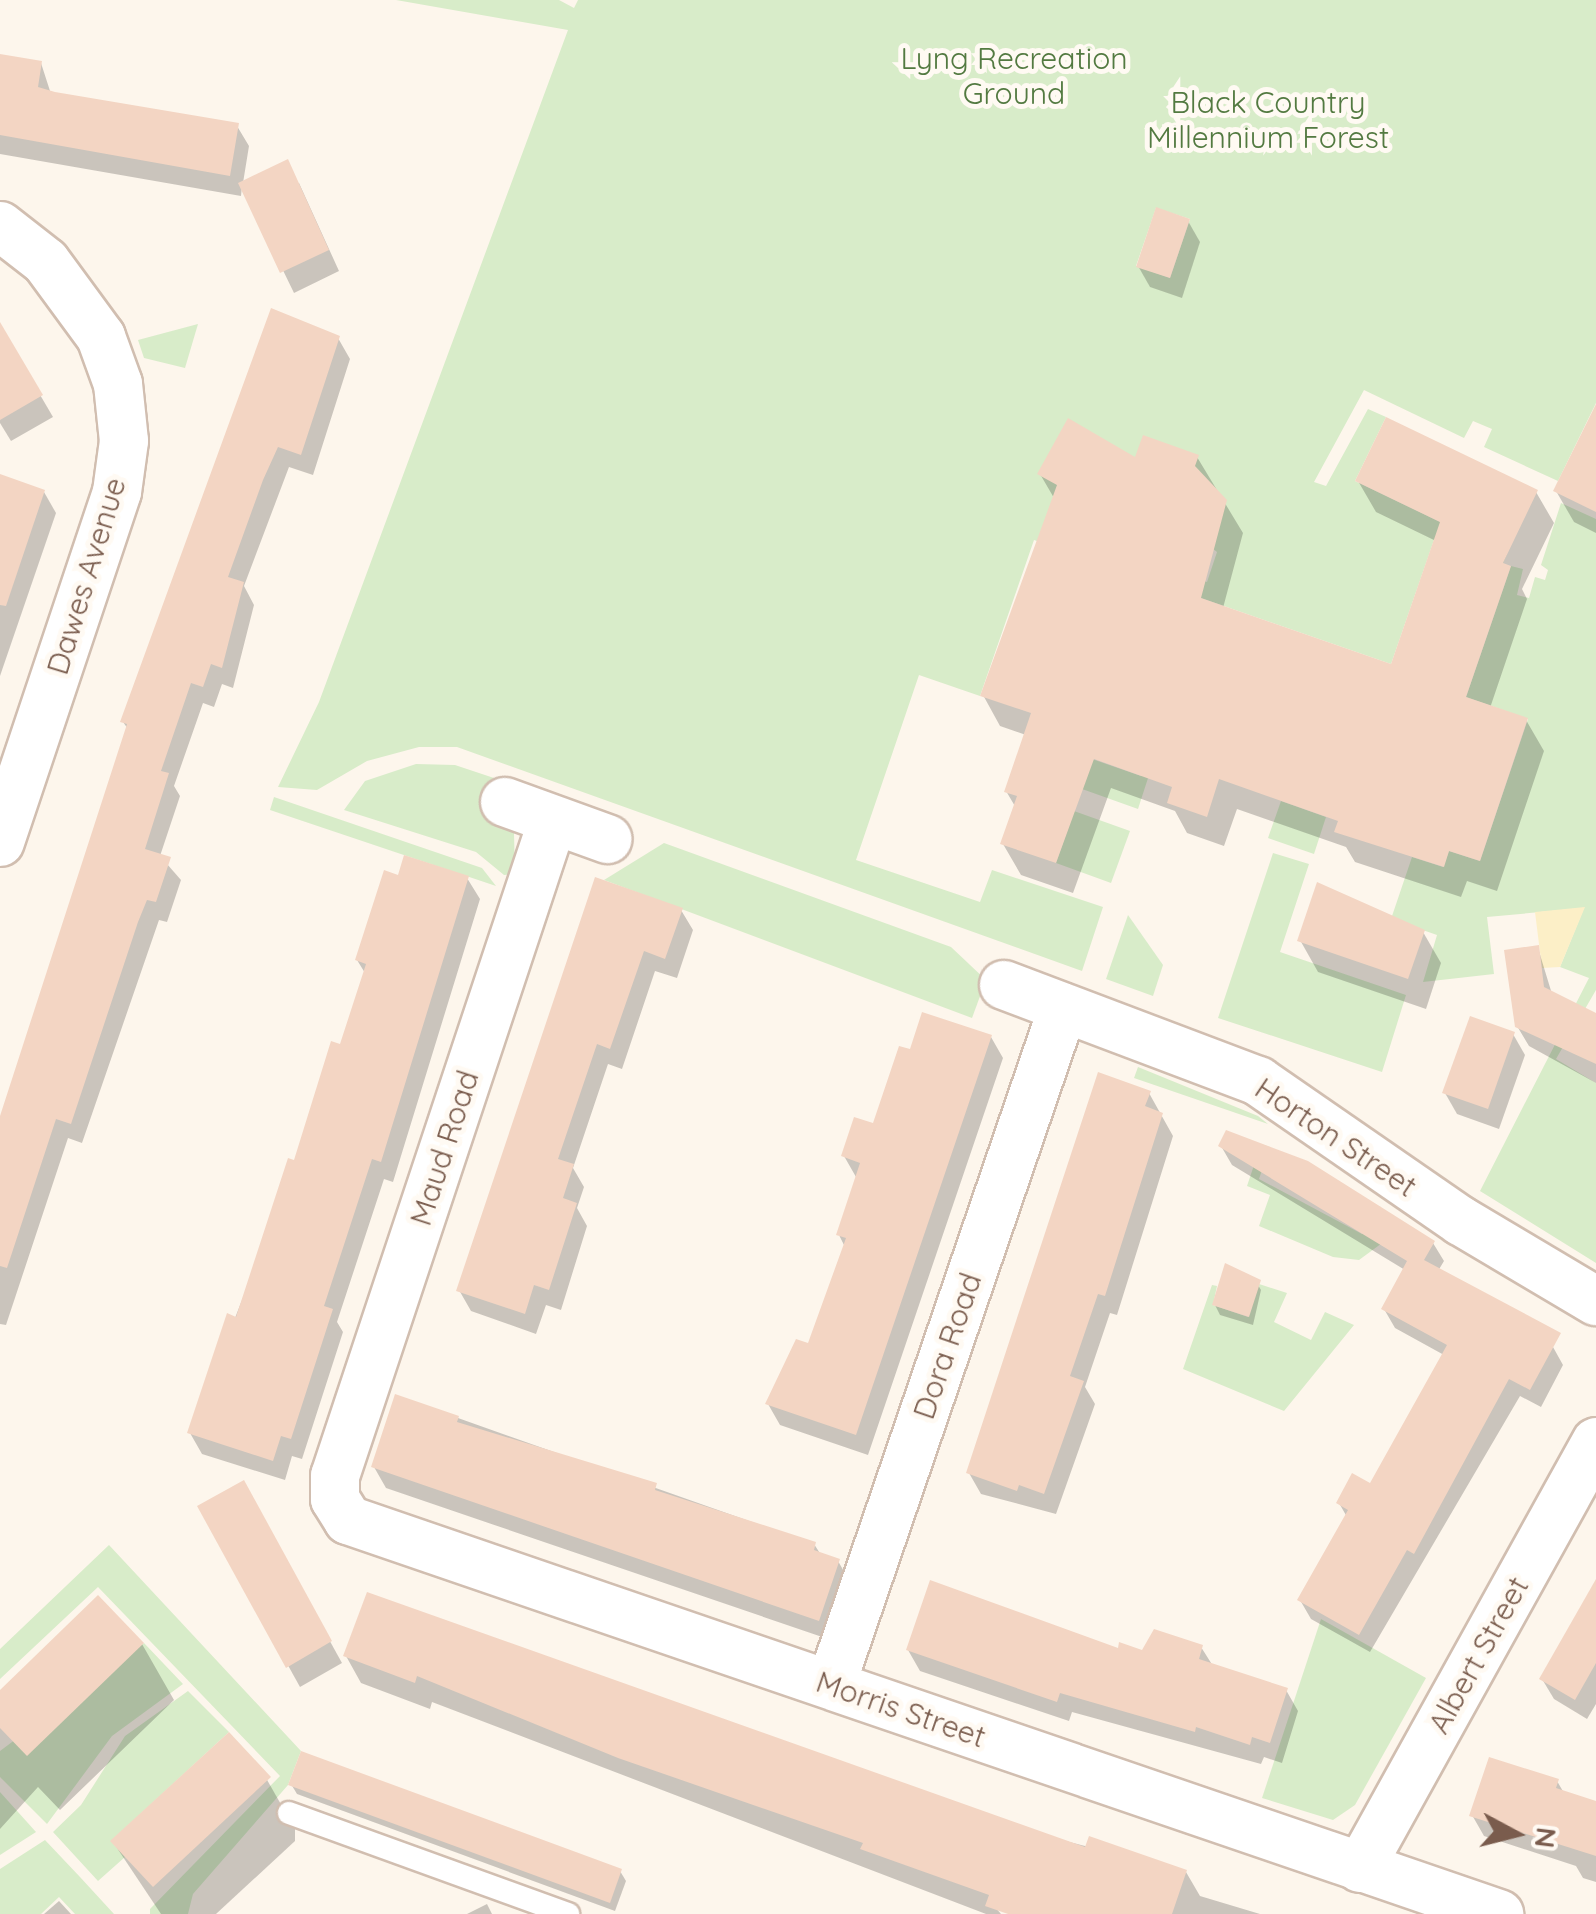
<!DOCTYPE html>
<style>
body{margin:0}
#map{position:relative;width:1596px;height:1914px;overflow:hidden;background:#fdf6ec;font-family:Quicksand,sans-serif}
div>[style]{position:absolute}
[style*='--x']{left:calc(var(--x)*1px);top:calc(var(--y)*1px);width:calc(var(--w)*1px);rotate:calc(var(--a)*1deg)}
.green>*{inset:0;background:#d8ecc9}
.sand>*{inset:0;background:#fcefc7}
.shadow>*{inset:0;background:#0003}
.building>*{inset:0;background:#f3d5c3}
.roads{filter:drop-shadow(2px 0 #d1beb0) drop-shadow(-2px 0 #d1beb0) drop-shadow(0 2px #d1beb0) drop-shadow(0 -2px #d1beb0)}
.service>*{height:22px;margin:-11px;padding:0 11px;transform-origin:11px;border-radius:11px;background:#fff}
.minor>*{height:48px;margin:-24px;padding:0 24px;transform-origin:24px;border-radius:24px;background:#fff}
span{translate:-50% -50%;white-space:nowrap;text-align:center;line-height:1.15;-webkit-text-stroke:10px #fffaf3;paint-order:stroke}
.park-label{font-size:30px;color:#537a41}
.street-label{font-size:30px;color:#7a5c4d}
.north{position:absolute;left:1466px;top:1784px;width:100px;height:100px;-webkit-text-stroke:8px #fffaf3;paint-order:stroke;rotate:97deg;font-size:28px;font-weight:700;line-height:40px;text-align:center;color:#7a5c4d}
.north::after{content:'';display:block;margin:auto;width:35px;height:45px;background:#7a5c4d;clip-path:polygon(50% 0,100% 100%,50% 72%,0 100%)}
</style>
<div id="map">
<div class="green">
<i style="clip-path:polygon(evenodd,396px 0,559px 0,574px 8px,578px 0,1596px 0,1596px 403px,1558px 481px,1484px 447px,1492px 429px,1473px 421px,1464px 438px,1364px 390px,1314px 482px,1326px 486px,1368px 409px,1386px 417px,1355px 481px,1507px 554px,1503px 563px,1434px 540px,1391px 664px,1155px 582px,1160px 566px,1207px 582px,1217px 552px,1126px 482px,1085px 557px,1034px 540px,980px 696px,919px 675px,856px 860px,980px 902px,992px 870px,1103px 907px,1082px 971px,457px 747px,419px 747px,367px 761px,317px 790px,278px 787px,319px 702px,568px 30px,396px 0,1156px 208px,1190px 219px,1170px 278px,1136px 266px,1156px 208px)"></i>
<i style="clip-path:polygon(198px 324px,185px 368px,144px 358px,138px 340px)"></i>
<i style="clip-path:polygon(1561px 503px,1596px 519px,1596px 990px,1556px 1059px,1596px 1083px,1596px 1263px,1480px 1191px,1589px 978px,1560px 967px,1584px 908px,1487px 917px,1494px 974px,1423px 982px,1437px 935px,1391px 919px,1412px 857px,1443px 867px,1449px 851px,1480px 861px,1528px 719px,1466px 697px,1511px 566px,1523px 569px,1517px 595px,1529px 598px,1535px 577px,1545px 580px,1548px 570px,1541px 565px)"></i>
<i style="clip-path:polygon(1092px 759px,1141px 776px,1150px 772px,1138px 809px,1082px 789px)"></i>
<i style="clip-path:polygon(416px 764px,455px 765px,494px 778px,485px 805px,514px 833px,515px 874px,504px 875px,476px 852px,344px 810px,365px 781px)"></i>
<i style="clip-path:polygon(274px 797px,482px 868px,496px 886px,270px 810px)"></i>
<i style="clip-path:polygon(1281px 801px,1326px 817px,1314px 854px,1268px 838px)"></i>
<i style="clip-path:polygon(1074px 811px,1130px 831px,1111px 883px,1056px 863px)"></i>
<i style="clip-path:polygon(664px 843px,951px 947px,986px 980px,972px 1018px,604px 880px)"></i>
<i style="clip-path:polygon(1273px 853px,1309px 864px,1280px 952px,1406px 995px,1382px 1072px,1218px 1018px)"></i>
<i style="clip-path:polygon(1128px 915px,1163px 965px,1153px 996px,1106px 979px)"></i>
<i style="clip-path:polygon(1138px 1067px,1258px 1116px,1268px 1124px,1134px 1078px)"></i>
<i style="clip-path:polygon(1261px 1144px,1270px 1147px,1259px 1179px,1362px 1234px,1380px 1206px,1389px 1238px,1359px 1260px,1333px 1257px,1259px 1226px,1270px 1195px,1247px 1186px)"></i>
<i style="clip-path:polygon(1259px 1284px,1287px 1293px,1274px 1322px,1311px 1340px,1325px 1312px,1354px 1325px,1284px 1411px,1183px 1369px,1212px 1285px,1217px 1286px,1213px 1305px,1248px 1317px)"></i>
<i style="clip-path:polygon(109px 1545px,301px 1751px,288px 1785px,193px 1894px,188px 1914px,150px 1914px,150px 1909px,280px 1776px,98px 1587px,0 1679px,0 1649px)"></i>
<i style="clip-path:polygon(1321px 1619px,1426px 1678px,1355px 1805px,1333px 1820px,1262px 1798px)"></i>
<i style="clip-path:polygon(144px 1643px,183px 1684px,112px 1736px,47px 1824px,0 1777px,0 1751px)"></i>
<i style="clip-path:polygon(188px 1691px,229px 1732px,111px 1841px,125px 1857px,98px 1881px,53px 1832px,81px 1805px,125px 1736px)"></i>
<i style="clip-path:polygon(0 1792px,36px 1832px,0 1855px)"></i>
<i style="clip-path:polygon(45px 1840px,80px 1877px,114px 1914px,75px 1914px,59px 1897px,41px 1914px,0 1914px,0 1869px)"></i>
</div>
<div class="sand">
<i style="clip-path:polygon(1585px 907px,1560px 967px,1542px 968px,1535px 912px)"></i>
</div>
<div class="shadow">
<i style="clip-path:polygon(0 57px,41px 63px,51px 94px,237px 126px,249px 146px,243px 183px,299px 183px,339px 271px,294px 293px,242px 186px,241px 196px,0 154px)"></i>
<i style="clip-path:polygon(1188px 221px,1200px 242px,1182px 298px,1150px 287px,1138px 266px)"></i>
<i style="clip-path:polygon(1px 328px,53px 417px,11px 441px,0 423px)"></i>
<i style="clip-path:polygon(338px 338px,350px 359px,313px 475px,289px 467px,244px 586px,254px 605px,233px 688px,222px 684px,214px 707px,203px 703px,174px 786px,180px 796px,160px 856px,181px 880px,167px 922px,159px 920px,82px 1143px,68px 1138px,6px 1325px,0 1324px,0 1124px,128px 729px,123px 722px)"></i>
<i style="clip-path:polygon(1596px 408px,1596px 533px,1574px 522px,1556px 491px)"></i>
<i style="clip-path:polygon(1197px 457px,1243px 533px,1223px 608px,1393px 668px,1436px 541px,1376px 512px,1358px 481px,1536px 492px,1554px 523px,1522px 589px,1527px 599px,1490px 708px,1526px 720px,1544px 751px,1497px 891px,1467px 881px,1461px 897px,1355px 862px,1346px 847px,1237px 809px,1224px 846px,1187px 833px,1175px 811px,1111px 788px,1073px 893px,1021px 875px,1003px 844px,1016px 808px,1006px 791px,1026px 735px,1000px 726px,983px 695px,1054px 498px,1040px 474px)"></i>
<i style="clip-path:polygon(0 477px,44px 492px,56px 513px,0 676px)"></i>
<i style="clip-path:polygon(400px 878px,467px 878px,480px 899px,393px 1182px,384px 1179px,337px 1322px,343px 1332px,302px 1459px,292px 1456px,285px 1480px,202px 1454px,190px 1433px,341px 1047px,365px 973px,357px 960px)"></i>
<i style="clip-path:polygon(596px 880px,681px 910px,693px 930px,677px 978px,655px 971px,622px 1069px,608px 1064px,573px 1168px,584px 1187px,577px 1208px,587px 1226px,561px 1310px,546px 1305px,536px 1334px,471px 1311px,459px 1290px)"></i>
<i style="clip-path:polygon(1423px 932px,1441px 963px,1426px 1009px,1318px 972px,1300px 940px)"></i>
<i style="clip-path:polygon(1538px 948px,1552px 994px,1596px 1014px,1596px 1083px,1529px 1046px,1517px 1026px)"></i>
<i style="clip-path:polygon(1513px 1034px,1525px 1055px,1499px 1129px,1457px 1114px,1445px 1093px)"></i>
<i style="clip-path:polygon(991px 1037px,1003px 1058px,868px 1455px,780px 1425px,768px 1404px,810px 1346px,845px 1247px,839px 1235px,856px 1177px,844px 1156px,875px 1127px,912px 1053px)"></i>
<i style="clip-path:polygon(1149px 1093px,1173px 1136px,1117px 1315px,1110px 1313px,1085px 1387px,1095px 1404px,1056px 1514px,981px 1494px,969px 1473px)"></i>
<i style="clip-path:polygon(1221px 1146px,1433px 1243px,1444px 1261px,1438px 1271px,1553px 1347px,1563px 1365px,1541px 1407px,1520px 1396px,1370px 1652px,1311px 1619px,1300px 1600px,1347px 1517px,1339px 1503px,1371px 1487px,1444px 1355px,1395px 1328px,1384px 1309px,1405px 1270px,1232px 1165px)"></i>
<i style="clip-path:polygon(1255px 1280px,1261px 1290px,1253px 1325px,1220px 1315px,1215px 1305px)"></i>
<i style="clip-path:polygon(458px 1418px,814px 1544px,821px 1555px,838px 1561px,850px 1582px,831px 1640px,386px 1488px,374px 1467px)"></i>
<i style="clip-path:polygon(243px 1484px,342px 1663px,300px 1687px,200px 1507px)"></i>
<i style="clip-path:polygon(1596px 1588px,1596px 1704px,1587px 1719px,1554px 1699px,1542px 1679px)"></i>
<i style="clip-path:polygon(142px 1644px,174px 1700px,60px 1810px,38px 1787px,0 1829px,0 1693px)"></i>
<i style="clip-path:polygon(1201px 1647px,1213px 1666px,1286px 1690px,1298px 1711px,1282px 1763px,1264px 1757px,1261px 1764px,1072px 1712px,1069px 1721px,920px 1671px,908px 1650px,1144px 1653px)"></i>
<i style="clip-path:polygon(346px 1656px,1186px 1872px,1200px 1896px,1260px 1914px,1016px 1914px,995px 1907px,1001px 1914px,986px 1914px,432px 1702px,430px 1709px,361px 1683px)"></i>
<i style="clip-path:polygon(262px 1771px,295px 1829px,295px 1841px,216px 1914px,161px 1914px,113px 1842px)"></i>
<i style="clip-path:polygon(1557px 1781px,1564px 1793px,1596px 1804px,1596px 1882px,1583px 1878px,1576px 1866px,1484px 1836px,1472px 1815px)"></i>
<i style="clip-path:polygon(291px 1784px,620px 1871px,626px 1881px,615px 1911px,297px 1794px)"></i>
<i style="clip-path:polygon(59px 1901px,71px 1914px,44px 1914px)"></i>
<i style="clip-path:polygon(487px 1904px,492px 1914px,467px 1914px)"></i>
</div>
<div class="building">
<i style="clip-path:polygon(0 54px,42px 61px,38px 87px,55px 92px,239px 123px,230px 176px,0 135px)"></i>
<i style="clip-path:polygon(288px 159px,329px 250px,280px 273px,238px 183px)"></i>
<i style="clip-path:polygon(1156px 207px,1190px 219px,1170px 278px,1136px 267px)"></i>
<i style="clip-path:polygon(271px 308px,340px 336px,301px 455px,278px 447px,263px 480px,228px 577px,244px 582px,222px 668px,211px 664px,203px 687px,191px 683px,161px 771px,169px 773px,145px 849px,171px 857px,156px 902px,147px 900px,138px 922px,71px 1124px,56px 1119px,7px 1268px,0 1266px,0 1116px,127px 724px,120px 722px)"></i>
<i style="clip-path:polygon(0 322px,43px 395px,0 420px)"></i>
<i style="clip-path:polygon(1596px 404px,1596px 512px,1553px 491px)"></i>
<i style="clip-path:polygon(1386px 417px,1538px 490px,1503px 563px,1511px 566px,1466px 697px,1528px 718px,1480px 861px,1449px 851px,1444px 867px,1334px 832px,1338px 821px,1219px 779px,1207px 817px,1167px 803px,1172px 787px,1094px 759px,1056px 863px,1000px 844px,1017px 796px,1004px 792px,1031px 713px,980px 696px,1057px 485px,1037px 474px,1068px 418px,1135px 457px,1143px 435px,1199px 455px,1195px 466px,1227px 500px,1201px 598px,1391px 664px,1440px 522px,1355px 481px)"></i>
<i style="clip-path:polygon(0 474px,45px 490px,6px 606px,0 605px)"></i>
<i style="clip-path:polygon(404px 855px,469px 876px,381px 1162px,372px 1159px,324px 1306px,333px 1309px,291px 1439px,281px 1436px,273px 1461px,187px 1433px,227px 1313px,236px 1317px,288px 1158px,294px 1160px,331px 1041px,340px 1044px,366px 964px,355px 960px,384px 870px,398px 875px)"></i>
<i style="clip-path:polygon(595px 877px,683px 908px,665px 959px,644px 951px,610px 1049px,597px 1044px,558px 1159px,574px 1164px,563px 1198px,577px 1203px,549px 1290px,534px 1285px,525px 1314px,456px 1291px)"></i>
<i style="clip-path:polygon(1317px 882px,1425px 930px,1408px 979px,1297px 941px)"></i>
<i style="clip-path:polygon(1539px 945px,1544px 987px,1596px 1013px,1596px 1064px,1515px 1027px,1504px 950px)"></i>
<i style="clip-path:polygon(922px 1012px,992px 1035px,856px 1435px,765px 1404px,796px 1339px,808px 1343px,846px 1238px,836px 1235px,860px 1163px,841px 1156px,854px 1117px,873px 1123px,899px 1046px,910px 1049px)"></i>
<i style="clip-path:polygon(1470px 1016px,1515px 1032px,1488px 1109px,1442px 1093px)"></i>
<i style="clip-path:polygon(1098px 1072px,1151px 1091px,1145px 1106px,1163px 1113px,1105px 1296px,1098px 1294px,1070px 1376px,1084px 1381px,1044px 1494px,1019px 1485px,1017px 1491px,966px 1473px)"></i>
<i style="clip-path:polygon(1226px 1130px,1308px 1161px,1435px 1241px,1424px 1260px,1561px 1333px,1530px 1390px,1509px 1379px,1414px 1554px,1407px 1550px,1359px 1635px,1297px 1600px,1348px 1510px,1336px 1503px,1352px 1473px,1370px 1483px,1447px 1345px,1381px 1309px,1407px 1261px,1218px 1146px)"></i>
<i style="clip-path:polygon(1225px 1263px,1261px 1280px,1249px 1317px,1212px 1305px)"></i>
<i style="clip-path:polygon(395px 1394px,459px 1416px,457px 1422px,657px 1483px,655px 1490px,816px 1542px,814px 1550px,840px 1559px,819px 1621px,371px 1467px)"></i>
<i style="clip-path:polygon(244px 1480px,332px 1641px,286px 1668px,197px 1506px)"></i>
<i style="clip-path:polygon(1596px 1579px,1596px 1663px,1575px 1700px,1539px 1679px)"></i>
<i style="clip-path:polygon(930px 1580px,1118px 1648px,1119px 1642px,1142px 1650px,1154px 1629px,1203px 1645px,1199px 1659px,1288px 1688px,1270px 1743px,1252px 1737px,1250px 1745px,1196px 1727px,1195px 1732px,1060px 1693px,1057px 1702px,906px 1650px)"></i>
<i style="clip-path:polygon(367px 1592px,1085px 1847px,1089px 1836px,1187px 1870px,1172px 1914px,1008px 1914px,985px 1906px,989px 1895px,860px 1849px,863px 1843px,618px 1758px,417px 1676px,415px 1683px,343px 1656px)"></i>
<i style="clip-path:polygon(98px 1595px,144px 1643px,27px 1756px,0 1728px,0 1690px)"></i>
<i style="clip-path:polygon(229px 1732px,271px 1777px,153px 1887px,110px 1841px)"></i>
<i style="clip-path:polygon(301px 1751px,622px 1869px,610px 1903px,288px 1785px)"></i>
<i style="clip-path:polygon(1489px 1757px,1559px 1779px,1556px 1788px,1596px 1801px,1596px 1856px,1469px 1816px)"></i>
</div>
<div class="roads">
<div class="service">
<i style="--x:289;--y:1813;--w:297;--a:19.9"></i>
</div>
<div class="minor">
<i style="--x:0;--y:226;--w:58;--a:38"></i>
<i style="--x:46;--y:262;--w:93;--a:53.7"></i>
<i style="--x:101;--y:337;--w:50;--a:70.1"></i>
<i style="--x:118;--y:384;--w:57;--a:84"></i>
<i style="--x:124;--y:441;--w:51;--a:97.8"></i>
<i style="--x:117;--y:492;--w:369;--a:108.5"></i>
<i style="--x:505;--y:802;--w:109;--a:19.9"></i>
<i style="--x:553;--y:820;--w:691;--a:108.38"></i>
<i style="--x:335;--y:1476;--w:23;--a:90"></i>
<i style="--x:335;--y:1499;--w:25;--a:58"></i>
<i style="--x:348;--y:1520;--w:1217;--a:18.9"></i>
<i style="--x:1004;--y:985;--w:272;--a:20.7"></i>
<i style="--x:1258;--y:1081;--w:247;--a:34.6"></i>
<i style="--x:1461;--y:1221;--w:157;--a:30.7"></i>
<i style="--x:831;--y:1685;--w:716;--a:-71.08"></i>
<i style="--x:1360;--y:1868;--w:487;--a:-61"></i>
</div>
</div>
<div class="park-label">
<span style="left:1014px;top:75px">Lyng Recreation<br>Ground</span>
<span style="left:1268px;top:119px">Black Country<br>Millennium Forest</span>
</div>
<div class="street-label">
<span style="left:86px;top:576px;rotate:-73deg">Dawes Avenue</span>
<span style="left:1336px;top:1137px;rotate:34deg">Horton Street</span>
<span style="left:444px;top:1148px;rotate:-72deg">Maud Road</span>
<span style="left:947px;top:1346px;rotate:-71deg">Dora Road</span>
<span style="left:1478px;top:1655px;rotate:-61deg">Albert Street</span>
<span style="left:901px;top:1709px;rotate:19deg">Morris Street</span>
</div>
<div class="north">N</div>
</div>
